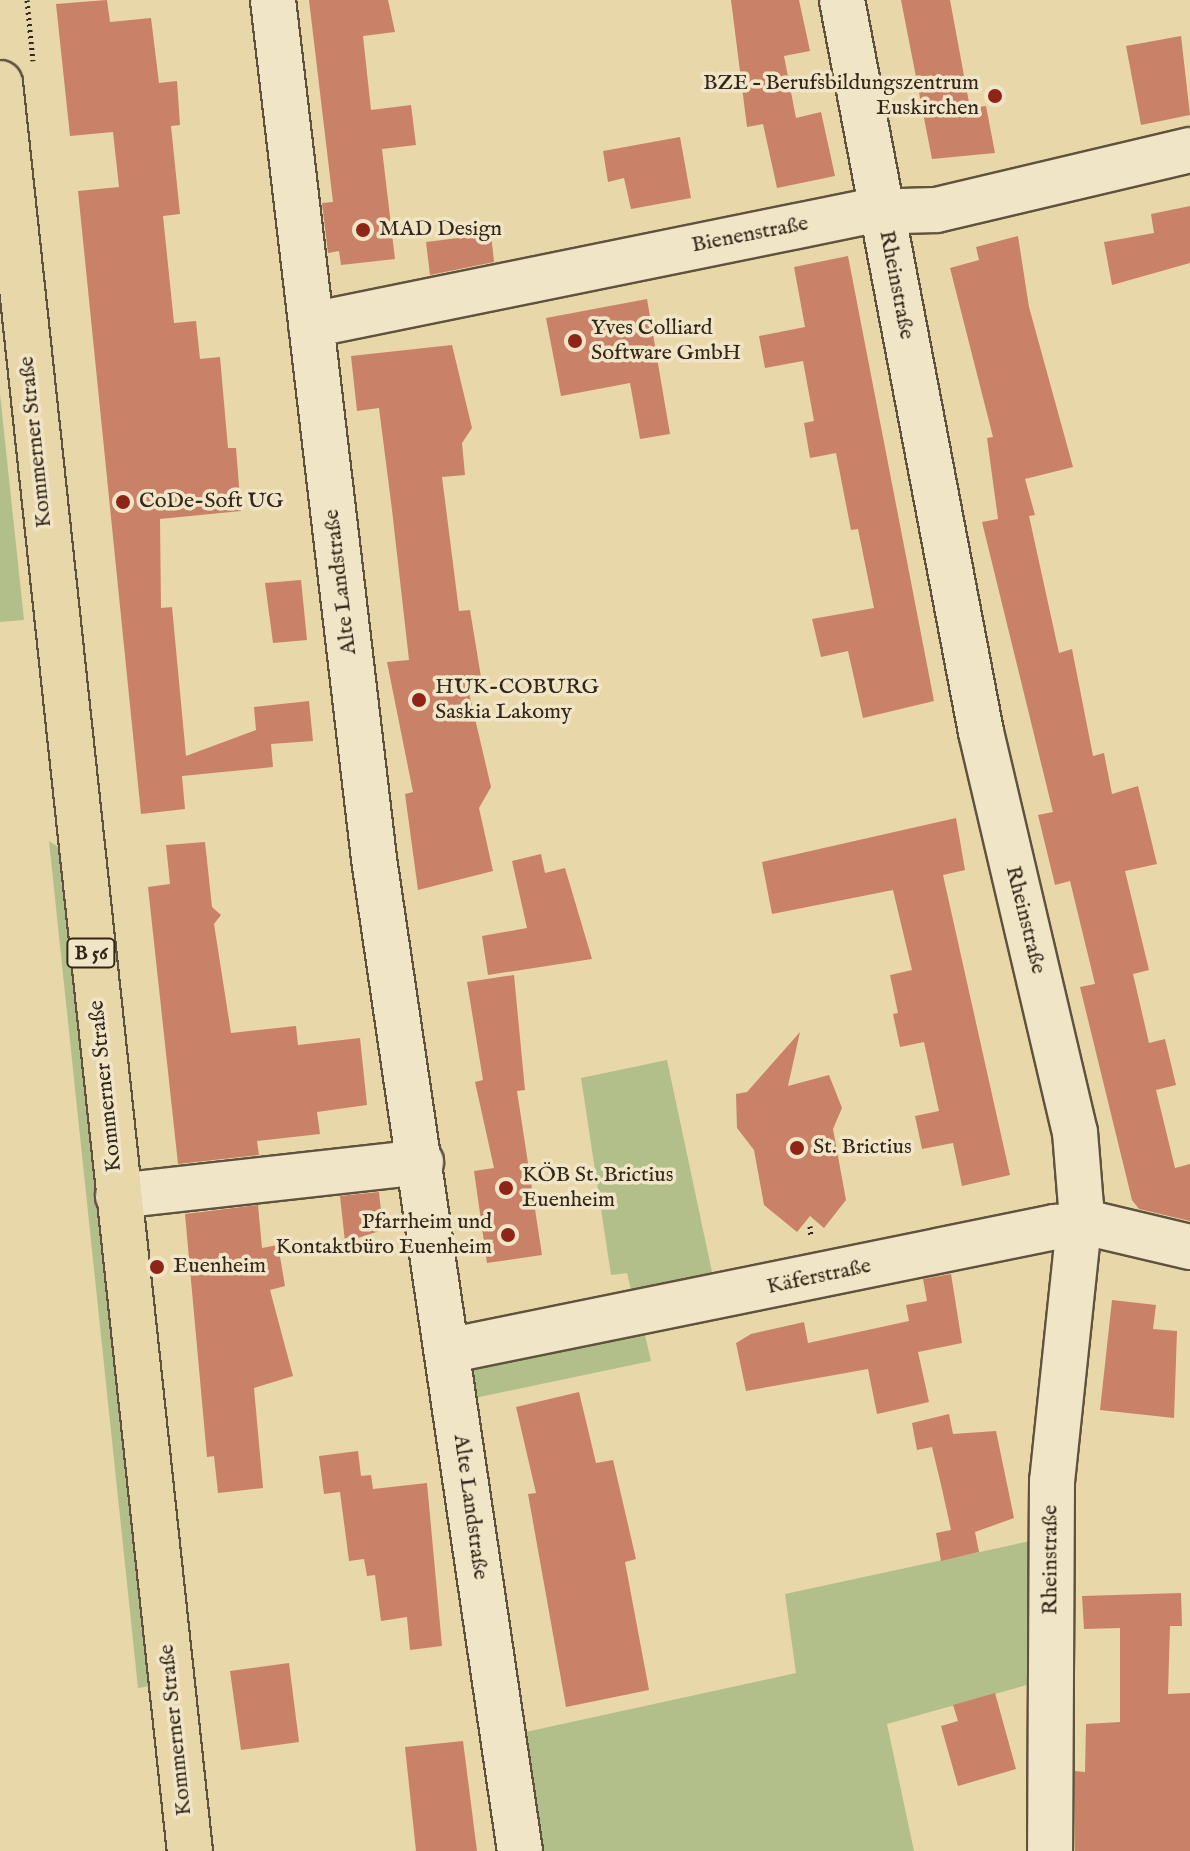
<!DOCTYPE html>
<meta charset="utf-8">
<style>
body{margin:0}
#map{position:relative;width:1190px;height:1851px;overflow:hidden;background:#e8d7a8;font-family:"IM FELL English",serif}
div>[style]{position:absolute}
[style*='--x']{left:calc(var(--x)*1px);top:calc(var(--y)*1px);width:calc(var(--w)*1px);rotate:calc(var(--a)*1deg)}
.green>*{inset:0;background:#b3bf8a}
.building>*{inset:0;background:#c98267}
.path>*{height:5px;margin-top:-2.5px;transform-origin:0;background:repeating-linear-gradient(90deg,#33271b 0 2px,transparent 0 6px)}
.roads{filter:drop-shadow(2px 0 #60533e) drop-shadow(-2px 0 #60533e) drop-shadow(0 2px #60533e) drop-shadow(0 -2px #60533e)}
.minor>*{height:44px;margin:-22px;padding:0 22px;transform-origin:22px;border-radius:22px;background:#f0e5c6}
.major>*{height:44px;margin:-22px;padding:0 22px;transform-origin:22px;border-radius:22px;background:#e8d7a8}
.dots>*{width:22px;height:22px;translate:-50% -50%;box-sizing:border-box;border:4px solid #f0e5c6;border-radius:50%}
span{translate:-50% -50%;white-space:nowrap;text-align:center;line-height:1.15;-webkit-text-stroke:7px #f0e5c6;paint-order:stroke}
.shield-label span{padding:2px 6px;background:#f0e5c6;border:2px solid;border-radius:6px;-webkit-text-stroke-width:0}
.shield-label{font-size:20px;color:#33271b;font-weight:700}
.poi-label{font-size:22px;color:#33271b}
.right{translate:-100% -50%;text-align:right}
.left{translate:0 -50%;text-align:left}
.street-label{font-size:22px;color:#33271b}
</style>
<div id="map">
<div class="green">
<i style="clip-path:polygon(0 394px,24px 620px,0 622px)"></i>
<i style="clip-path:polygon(49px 841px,63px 850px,127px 1464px,150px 1686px,138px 1688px)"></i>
<i style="clip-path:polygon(667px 1060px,715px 1286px,634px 1302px,627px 1273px,611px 1275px,581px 1078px)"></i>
<i style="clip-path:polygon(643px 1326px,651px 1361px,470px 1399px,468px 1367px)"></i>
<i style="clip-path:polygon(1035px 1540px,1034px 1683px,887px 1724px,914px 1851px,532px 1851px,521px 1733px,796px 1673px,785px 1594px)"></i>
</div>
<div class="building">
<i style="clip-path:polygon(107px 0,110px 22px,151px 18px,159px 83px,177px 81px,180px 125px,171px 126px,180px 214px,163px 216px,174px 323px,196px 321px,200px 359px,220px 357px,228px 448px,236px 448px,241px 511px,160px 519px,161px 608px,172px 607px,186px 756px,256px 730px,254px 707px,309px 701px,313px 741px,271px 744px,273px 767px,182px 776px,185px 809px,141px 814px,78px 191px,119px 187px,113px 132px,70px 136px,56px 4px)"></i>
<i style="clip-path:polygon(309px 0,388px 0,395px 32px,363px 36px,371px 110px,411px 105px,416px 145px,382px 149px,395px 259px,341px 265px,339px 251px,328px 253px,322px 203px,333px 202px)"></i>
<i style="clip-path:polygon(731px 0,799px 0,810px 51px,784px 56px,796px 118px,821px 112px,835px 176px,777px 188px,763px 124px,747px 127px)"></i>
<i style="clip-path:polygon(901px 0,950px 0,970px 108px,986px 106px,995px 153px,932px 159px)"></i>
<i style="clip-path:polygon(1181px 36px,1190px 115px,1141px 125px,1126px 46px)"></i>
<i style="clip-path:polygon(680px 137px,691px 198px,631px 209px,624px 178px,608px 182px,603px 151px)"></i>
<i style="clip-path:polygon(1190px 206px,1190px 263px,1112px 285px,1104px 242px,1154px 233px,1151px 214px)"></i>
<i style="clip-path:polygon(491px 234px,494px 262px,430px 275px,426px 242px)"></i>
<i style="clip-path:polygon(1018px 236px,1029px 307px,1073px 467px,1025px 479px,1035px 515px,1029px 516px,1059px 653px,1072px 649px,1093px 756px,1104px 753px,1112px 794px,1138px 786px,1157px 864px,1125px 871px,1149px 970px,1133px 974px,1149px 1043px,1165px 1039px,1176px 1085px,1156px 1090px,1175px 1168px,1190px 1164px,1190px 1221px,1139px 1209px,1132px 1200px,1080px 987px,1095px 984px,1070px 881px,1055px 885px,1038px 815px,1053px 812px,982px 522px,998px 519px,987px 438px,993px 437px,950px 268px,979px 260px,976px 247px)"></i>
<i style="clip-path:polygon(848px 256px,934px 701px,863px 718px,848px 651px,821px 657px,812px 619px,874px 608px,858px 529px,851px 530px,836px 453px,810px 458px,804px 423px,814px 421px,803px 361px,765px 368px,759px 336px,805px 327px,794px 267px)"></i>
<i style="clip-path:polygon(647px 299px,670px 434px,640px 439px,630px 383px,561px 396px,546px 318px)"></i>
<i style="clip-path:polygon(452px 345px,472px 428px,462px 443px,465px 475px,442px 477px,459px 611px,470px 610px,481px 677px,466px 680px,491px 787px,479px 808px,493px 871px,418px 890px,405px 794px,413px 792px,387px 662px,409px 660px,392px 510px,379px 408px,357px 411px,351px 356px)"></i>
<i style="clip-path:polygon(301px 580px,307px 640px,273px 643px,265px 583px)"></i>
<i style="clip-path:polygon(956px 818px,965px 870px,943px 875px,1010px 1175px,962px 1186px,953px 1143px,922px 1149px,915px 1116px,939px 1111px,924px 1042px,900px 1047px,893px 1014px,898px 1013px,890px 975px,912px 970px,893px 890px,772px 914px,762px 862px)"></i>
<i style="clip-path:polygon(205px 842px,212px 907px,221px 915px,214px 924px,231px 1033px,296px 1026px,298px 1045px,360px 1038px,367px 1105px,317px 1112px,320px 1134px,257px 1141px,259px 1155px,178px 1164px,148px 887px,170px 884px,166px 845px)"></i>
<i style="clip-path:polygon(541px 854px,545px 873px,565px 868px,592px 959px,488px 975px,482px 936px,527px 928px,512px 861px)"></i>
<i style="clip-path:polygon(514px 975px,525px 1090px,517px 1091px,542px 1255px,487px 1263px,474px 1171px,494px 1168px,475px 1082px,483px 1080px,467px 982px)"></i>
<i style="clip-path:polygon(800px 1032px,788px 1086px,829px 1075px,842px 1108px,833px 1129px,846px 1200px,824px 1228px,810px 1216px,797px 1232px,764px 1205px,754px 1150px,737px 1128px,736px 1094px,747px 1092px)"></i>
<i style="clip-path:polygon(379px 1192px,383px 1230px,345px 1242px,340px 1196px)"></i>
<i style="clip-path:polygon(258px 1205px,262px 1248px,278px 1245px,285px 1286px,270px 1290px,293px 1376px,254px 1388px,263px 1488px,218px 1493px,214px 1456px,207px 1457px,185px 1214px)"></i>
<i style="clip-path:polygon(951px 1274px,962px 1343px,918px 1352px,929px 1402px,877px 1414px,868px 1369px,746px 1391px,736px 1343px,751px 1334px,804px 1322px,808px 1343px,909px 1321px,906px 1305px,927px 1301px,923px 1279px)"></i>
<i style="clip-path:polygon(1112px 1300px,1156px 1305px,1153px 1329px,1177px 1331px,1174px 1418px,1100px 1410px)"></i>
<i style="clip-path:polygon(579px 1392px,596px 1463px,613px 1460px,636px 1559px,625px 1562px,649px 1690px,566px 1707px,528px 1494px,536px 1493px,516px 1407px)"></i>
<i style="clip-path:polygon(949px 1414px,953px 1434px,996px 1431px,1014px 1518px,975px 1532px,979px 1552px,941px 1561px,936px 1533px,951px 1530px,942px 1489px,932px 1447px,917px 1450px,912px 1423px)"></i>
<i style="clip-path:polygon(358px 1451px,361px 1476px,371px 1475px,373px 1489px,427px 1483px,442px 1646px,410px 1650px,407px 1617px,381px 1621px,375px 1575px,367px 1576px,364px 1559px,349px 1561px,340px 1492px,324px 1494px,319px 1456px)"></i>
<i style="clip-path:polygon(1181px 1593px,1182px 1626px,1170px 1626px,1168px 1694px,1190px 1693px,1190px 1851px,1075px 1851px,1075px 1771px,1085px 1772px,1086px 1724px,1120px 1722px,1120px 1628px,1084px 1629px,1082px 1596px)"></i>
<i style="clip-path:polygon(289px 1663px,299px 1742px,241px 1750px,230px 1671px)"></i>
<i style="clip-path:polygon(995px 1693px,1016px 1769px,958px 1786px,941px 1726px,958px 1721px,953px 1705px)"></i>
<i style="clip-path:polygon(463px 1741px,477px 1851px,416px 1851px,405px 1747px)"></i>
</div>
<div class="path">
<i style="--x:27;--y:0;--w:61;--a:84.4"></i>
<i style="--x:810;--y:1226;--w:11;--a:85"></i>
</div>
<div class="roads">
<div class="minor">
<i style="--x:273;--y:0;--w:865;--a:83.29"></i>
<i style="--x:374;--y:859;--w:1003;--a:81.63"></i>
<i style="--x:842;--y:0;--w:745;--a:79.25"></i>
<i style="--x:981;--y:732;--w:411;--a:76.8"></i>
<i style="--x:1075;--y:1132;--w:74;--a:85.4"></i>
<i style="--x:1081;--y:1206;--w:277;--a:96"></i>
<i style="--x:1052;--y:1481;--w:370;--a:90.3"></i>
<i style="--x:311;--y:325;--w:566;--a:-11.51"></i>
<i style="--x:866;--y:212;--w:70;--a:-1.6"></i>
<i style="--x:936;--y:210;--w:261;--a:-13.3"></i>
<i style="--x:118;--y:1196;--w:305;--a:-6.4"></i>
<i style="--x:447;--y:1351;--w:621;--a:-11.53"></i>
<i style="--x:1055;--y:1227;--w:42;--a:-2.7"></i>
<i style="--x:1097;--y:1225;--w:96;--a:13.3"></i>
</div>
<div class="major">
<i style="--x:0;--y:83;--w:1778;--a:83.87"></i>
</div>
</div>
<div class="dots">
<i style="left:995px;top:96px;background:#8f2418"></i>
<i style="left:363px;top:230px;background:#8f2418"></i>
<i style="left:575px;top:341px;background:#8f2418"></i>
<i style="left:123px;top:502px;background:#8f2418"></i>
<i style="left:419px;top:700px;background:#8f2418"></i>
<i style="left:797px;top:1148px;background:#8f2418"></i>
<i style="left:506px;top:1188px;background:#8f2418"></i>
<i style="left:508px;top:1235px;background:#8f2418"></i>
<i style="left:157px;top:1267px;background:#8f2418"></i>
</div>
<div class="shield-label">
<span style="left:91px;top:953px">B 56</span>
</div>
<div class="poi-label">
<span class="right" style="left:979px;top:96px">BZE – Berufsbildungszentrum<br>Euskirchen</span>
<span class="left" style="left:379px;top:230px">MAD Design</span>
<span class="left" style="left:591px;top:341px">Yves Colliard<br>Software GmbH</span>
<span class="left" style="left:139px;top:502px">CoDe-Soft UG</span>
<span class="left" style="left:435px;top:700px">HUK-COBURG<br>Saskia Lakomy</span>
<span class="left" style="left:813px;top:1148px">St. Brictius</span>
<span class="left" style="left:522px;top:1188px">KÖB St. Brictius<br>Euenheim</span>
<span class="right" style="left:492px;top:1235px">Pfarrheim und<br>Kontaktbüro Euenheim</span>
<span class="left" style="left:173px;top:1267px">Euenheim</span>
</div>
<div class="street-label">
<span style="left:750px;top:235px;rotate:-11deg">Bienenstraße</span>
<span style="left:896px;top:285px;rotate:79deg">Rheinstraße</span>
<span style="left:36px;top:442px;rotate:-96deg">Kommerner Straße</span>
<span style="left:341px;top:582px;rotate:-97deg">Alte Landstraße</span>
<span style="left:1025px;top:920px;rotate:76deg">Rheinstraße</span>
<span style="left:106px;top:1086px;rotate:-96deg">Kommerner Straße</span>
<span style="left:819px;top:1277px;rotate:-12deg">Käferstraße</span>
<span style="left:470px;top:1507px;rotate:82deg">Alte Landstraße</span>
<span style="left:1051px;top:1560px;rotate:-90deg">Rheinstraße</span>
<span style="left:176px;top:1730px;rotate:-96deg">Kommerner Straße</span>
</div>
</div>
